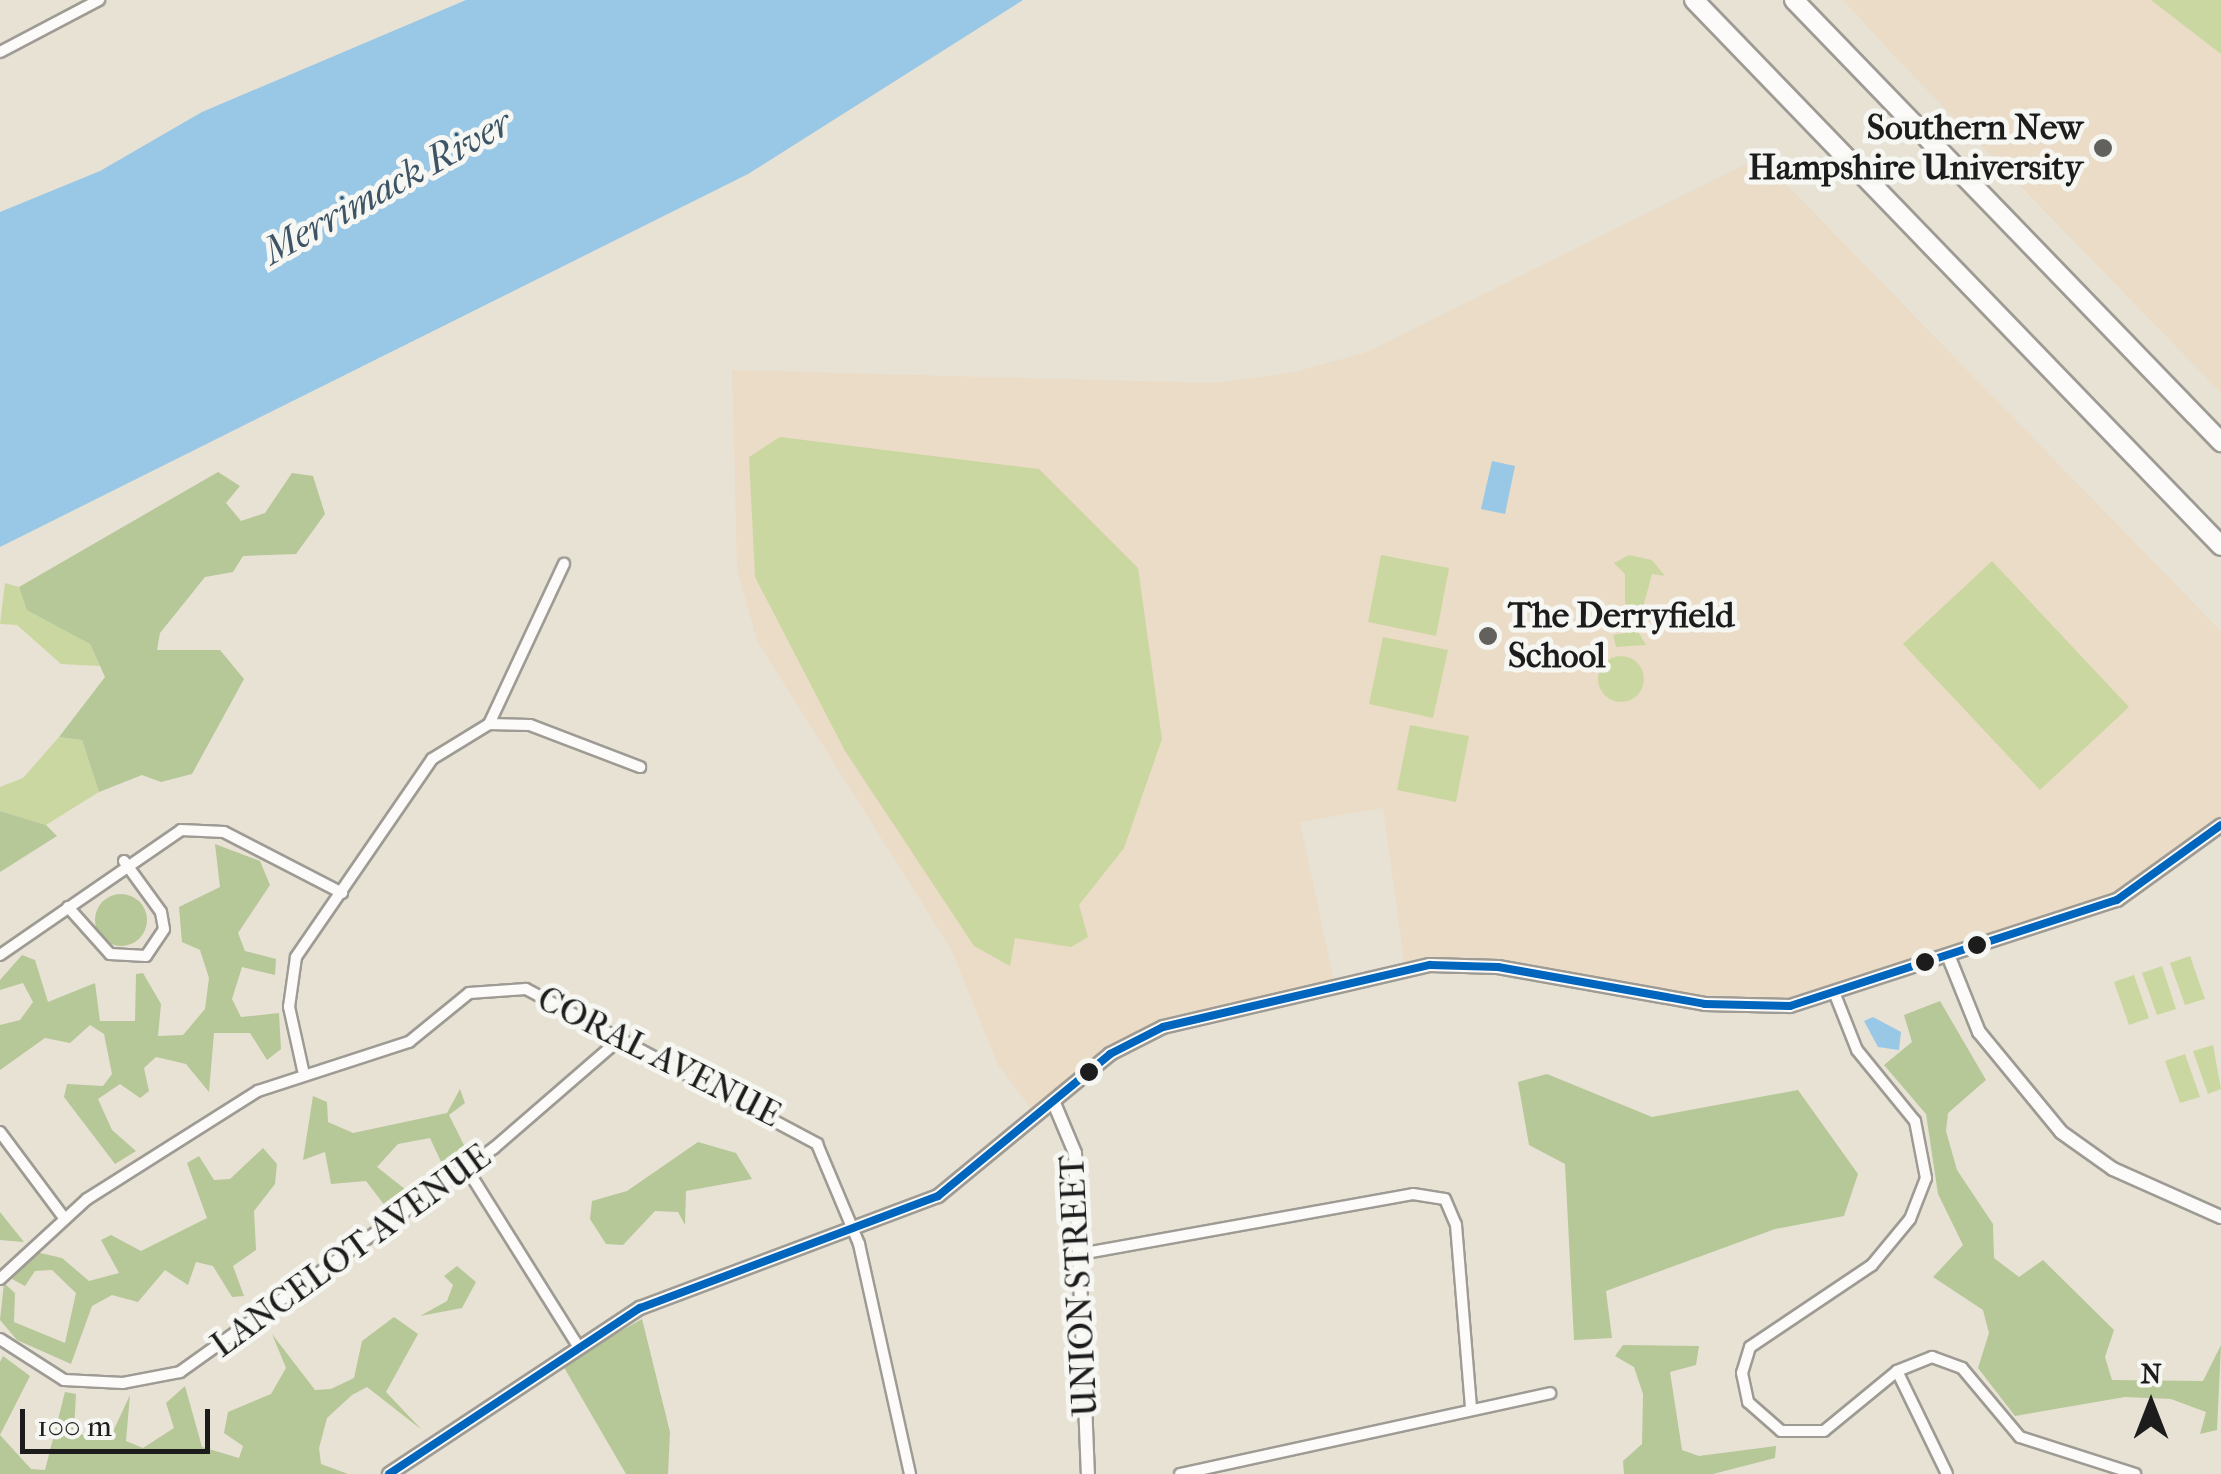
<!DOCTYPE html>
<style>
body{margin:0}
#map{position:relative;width:2221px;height:1474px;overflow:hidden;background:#e8e2d5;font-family:"IM FELL French Canon",serif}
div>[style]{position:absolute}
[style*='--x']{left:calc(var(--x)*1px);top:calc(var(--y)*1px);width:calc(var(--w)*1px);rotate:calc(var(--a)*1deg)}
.built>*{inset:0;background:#ebdcc7}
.green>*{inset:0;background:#cbd7a0}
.round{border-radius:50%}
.forest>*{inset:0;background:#b6c798}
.water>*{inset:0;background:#99c7e6}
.roads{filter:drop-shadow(2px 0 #9e9b94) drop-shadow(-2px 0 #9e9b94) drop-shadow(0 2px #9e9b94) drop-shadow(0 -2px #9e9b94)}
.minor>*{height:10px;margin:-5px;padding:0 5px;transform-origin:5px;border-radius:5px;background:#fcfbf9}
.tertiary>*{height:12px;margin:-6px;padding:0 6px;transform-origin:6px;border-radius:6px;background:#fcfbf9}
.motorway>*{height:18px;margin:-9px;padding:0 9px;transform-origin:9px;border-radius:9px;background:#fcfbf9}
.bus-1>*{height:8px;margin:-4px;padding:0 4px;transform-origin:4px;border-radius:4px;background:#0065bd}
.dots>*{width:28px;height:28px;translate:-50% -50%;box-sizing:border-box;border:5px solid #f6f6f2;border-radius:50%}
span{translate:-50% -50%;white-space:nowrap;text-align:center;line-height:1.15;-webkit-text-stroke:10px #f6f6f2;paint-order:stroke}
.poi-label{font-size:35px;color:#1c1c1c;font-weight:700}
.right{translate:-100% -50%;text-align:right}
.left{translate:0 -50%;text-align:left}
.street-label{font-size:35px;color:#1c1c1c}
.water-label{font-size:38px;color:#3c5465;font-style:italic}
.north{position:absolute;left:2101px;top:1354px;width:100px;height:100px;-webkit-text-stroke:8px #f6f6f2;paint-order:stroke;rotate:0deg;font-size:28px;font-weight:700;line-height:40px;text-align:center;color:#1c1c1c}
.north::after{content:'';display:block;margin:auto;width:35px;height:45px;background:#1c1c1c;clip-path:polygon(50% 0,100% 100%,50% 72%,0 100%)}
.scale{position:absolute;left:20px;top:1409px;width:190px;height:45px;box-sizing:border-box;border:5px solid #1c1c1c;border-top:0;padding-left:12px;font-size:30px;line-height:35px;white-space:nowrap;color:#1c1c1c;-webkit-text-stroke:8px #f6f6f2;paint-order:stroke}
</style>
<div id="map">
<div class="built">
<i style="clip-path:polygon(1843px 0,2221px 0,2221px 393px,1896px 58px)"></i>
<i style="clip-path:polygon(1760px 157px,2221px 631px,2221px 825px,2141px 888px,1766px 1009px,1529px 972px,1405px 968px,1383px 808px,1300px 822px,1334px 982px,1136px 1039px,1038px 1118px,998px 1065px,951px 949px,757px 641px,737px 569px,732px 370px,1216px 383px,1295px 372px,1367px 352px)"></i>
</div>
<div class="green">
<i style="clip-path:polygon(2151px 0,2221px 0,2221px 54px)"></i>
<i style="clip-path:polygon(780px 437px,1039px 469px,1138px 568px,1162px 739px,1124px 848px,1079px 905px,1088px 937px,1071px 947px,1015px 938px,1010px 966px,974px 946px,845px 751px,755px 577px,749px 457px)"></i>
<i style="clip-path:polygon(1381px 555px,1449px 568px,1436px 636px,1368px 622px)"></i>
<i style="clip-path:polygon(1629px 555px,1652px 560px,1665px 576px,1652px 574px,1637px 630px,1646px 645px,1616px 647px,1613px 635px,1625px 633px,1625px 574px,1614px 563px)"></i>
<i style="clip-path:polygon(1992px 561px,2129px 707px,2040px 790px,1903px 644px)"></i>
<i style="clip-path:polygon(5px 583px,19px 587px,27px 609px,90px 644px,100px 666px,61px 664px,17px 625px,0 624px)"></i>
<i style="clip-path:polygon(1383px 637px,1448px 650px,1433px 718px,1369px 704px)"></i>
<i class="round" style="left:1598px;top:656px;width:46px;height:46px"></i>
<i style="clip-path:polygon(1410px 725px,1469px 736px,1456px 802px,1397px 790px)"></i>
<i style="clip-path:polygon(59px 737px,82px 740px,99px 792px,46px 825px,0 811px,0 787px,23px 778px)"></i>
<i style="clip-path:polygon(2190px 956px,2205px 999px,2185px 1005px,2170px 963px)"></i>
<i style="clip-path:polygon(2162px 966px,2176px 1009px,2157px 1015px,2142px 973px)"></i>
<i style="clip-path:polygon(2134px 975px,2149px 1018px,2129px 1025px,2114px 982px)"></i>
<i style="clip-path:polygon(2213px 1045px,2221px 1089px,2208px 1094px,2193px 1051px)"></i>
<i style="clip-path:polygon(2185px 1054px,2200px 1097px,2180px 1103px,2165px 1061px)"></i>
</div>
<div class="forest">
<i style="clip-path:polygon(218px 472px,240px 486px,226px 503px,241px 521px,265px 513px,292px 473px,313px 476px,325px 514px,296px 554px,243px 556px,233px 572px,205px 577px,160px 633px,157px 650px,220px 650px,244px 679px,192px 774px,161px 782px,142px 775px,99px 792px,82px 740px,59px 737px,105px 677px,90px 644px,27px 610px,19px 587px)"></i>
<i style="clip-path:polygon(0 811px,46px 825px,57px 836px,0 872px)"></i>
<i style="clip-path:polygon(215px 844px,260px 861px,270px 885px,238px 933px,245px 951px,276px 959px,275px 975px,242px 967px,232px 999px,241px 1017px,279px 1013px,281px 1049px,267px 1060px,250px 1033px,214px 1033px,209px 1092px,186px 1064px,156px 1057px,144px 1068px,149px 1091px,140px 1098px,120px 1084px,98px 1099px,112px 1130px,136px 1151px,115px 1164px,64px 1097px,67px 1084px,103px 1086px,112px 1074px,104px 1034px,90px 1025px,70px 1043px,45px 1038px,0 1070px,0 1025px,20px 1020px,33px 1002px,23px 983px,0 990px,0 980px,22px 955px,35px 960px,48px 1002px,95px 983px,100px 1021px,135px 1021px,136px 974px,143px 973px,161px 1004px,158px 1036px,183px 1035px,205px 1009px,209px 978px,200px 950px,182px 942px,179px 907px,220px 887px)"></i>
<i class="round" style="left:95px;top:894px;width:52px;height:52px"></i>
<i style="clip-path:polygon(1940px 1001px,1986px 1080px,1948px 1113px,1946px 1131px,1957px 1170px,1993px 1224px,1994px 1258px,2019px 1277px,2043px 1260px,2114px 1330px,2105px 1357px,2112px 1380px,2203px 1381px,2221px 1345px,2217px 1430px,2200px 1434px,2206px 1412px,2171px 1399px,2125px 1397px,2015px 1416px,1978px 1368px,1989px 1333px,1983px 1310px,1933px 1277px,1963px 1245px,1938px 1194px,1926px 1114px,1884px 1065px,1912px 1042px,1904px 1015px)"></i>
<i style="clip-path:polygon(1547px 1074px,1652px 1117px,1798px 1090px,1858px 1174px,1844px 1216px,1775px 1229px,1606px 1291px,1612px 1338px,1574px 1340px,1565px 1164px,1529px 1145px,1518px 1082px)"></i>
<i style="clip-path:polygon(460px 1089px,465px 1103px,449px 1115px,468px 1153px,442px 1164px,430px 1138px,398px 1144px,377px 1167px,410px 1193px,389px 1211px,366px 1181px,331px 1184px,325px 1152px,303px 1160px,313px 1096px,327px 1102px,328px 1122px,353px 1133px,447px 1113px)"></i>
<i style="clip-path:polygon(698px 1142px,736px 1153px,752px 1179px,686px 1191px,685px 1225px,678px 1212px,655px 1211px,623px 1245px,606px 1244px,590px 1219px,592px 1201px,627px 1191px)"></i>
<i style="clip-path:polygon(263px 1148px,277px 1164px,275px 1184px,254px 1211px,256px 1250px,233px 1266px,244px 1296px,232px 1297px,213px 1266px,196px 1262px,188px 1285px,165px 1270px,138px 1302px,112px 1295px,92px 1306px,71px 1364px,17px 1340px,0 1320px,4px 1283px,15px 1293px,14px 1322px,65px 1343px,76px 1293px,52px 1270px,35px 1271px,25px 1286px,12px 1279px,36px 1252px,62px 1258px,89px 1281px,119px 1273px,101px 1240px,111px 1235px,141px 1251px,207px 1218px,187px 1163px,199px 1156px,214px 1180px,230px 1179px)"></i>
<i style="clip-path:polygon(0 1212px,24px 1242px,0 1240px)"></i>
<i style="clip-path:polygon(457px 1266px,476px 1282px,462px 1308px,420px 1316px,447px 1301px,453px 1285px,444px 1276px)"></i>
<i style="clip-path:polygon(394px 1317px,418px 1334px,386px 1392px,422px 1430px,367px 1387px,352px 1395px,327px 1418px,319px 1448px,321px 1464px,348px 1474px,0 1474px,0 1362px,3px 1356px,30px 1376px,0 1435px,31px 1469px,45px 1470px,65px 1392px,76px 1394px,74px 1430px,92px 1440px,109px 1440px,130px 1395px,126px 1441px,143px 1448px,174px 1428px,166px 1403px,185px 1386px,202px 1447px,239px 1458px,243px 1446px,224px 1433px,228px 1412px,271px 1394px,286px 1368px,272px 1334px,315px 1390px,331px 1389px,354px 1378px,362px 1341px)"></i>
<i style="clip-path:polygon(642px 1319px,670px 1432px,668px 1474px,626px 1474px,562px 1364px)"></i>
<i style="clip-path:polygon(1623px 1345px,1699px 1346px,1696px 1365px,1670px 1372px,1682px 1450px,1699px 1456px,1776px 1446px,1775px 1458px,1713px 1474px,1624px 1474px,1623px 1461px,1642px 1444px,1643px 1394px,1634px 1367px,1615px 1356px)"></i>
</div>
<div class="water">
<i style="clip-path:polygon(466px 0,1023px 0,748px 174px,0 547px,0 212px,100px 171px,202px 112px)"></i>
<i style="clip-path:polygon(1492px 461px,1515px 466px,1505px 514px,1481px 509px)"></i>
<i style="clip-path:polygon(1873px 1017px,1901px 1032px,1899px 1050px,1878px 1047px,1864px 1021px)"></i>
</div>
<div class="roads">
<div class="minor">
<i style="--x:0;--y:52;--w:112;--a:-27.7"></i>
<i style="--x:489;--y:724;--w:177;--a:-64.9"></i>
<i style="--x:68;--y:907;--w:63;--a:48.2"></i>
<i style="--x:110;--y:954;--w:36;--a:3"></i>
<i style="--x:146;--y:956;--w:32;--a:-56"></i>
<i style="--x:164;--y:929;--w:17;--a:-100"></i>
<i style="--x:161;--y:912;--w:63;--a:-126"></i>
<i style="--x:0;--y:955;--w:220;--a:-34.6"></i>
<i style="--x:181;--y:830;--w:43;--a:2.7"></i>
<i style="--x:224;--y:832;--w:133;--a:27.3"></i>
<i style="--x:1836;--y:997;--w:57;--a:68.4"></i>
<i style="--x:1857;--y:1050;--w:92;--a:50.8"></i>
<i style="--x:1915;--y:1121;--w:58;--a:79.1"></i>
<i style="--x:1926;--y:1178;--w:44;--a:111.3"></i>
<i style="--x:1910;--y:1219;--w:60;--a:129.6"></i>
<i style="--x:1872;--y:1265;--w:147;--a:146.1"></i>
<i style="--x:1750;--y:1347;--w:27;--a:107"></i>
<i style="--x:1742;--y:1373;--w:30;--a:78"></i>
<i style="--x:1748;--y:1402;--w:44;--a:41.3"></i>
<i style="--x:1781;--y:1431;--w:43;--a:0"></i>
<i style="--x:1824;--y:1431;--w:94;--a:-39.4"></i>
<i style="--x:1897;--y:1371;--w:38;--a:-22"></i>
<i style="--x:1932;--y:1357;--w:32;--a:20"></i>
<i style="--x:1962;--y:1368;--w:90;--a:50"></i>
<i style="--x:2020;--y:1437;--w:121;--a:17.8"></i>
<i style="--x:303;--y:1070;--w:65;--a:-102.5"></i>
<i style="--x:289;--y:1007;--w:50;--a:-82"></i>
<i style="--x:296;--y:957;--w:240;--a:-55.5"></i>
<i style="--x:432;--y:759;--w:67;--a:-31.6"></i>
<i style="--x:489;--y:724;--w:41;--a:1.4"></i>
<i style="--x:530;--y:725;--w:118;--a:20.9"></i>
<i style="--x:0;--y:1132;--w:107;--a:53.3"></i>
<i style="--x:467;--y:1169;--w:205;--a:57.9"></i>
<i style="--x:1080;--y:1254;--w:338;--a:-10.2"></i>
<i style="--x:1413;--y:1194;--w:32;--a:9"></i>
<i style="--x:1445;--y:1199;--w:28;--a:67"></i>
<i style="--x:1456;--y:1225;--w:183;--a:85.3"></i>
<i style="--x:0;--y:1279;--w:118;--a:-42.6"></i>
<i style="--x:87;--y:1199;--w:202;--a:-32.3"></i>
<i style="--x:258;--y:1091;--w:159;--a:-18"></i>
<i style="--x:409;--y:1042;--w:77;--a:-39.2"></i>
<i style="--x:469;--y:993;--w:57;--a:-4"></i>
<i style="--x:526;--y:989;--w:330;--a:28"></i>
<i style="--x:817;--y:1144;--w:108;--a:67.2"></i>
<i style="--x:859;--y:1244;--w:236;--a:77.5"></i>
<i style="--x:0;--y:1339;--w:76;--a:32.6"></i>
<i style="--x:64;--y:1380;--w:59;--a:2.9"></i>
<i style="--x:123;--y:1383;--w:58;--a:-10.9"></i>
<i style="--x:180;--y:1372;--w:386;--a:-35.5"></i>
<i style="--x:494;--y:1148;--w:168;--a:-40.9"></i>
<i style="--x:1897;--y:1371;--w:114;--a:64.1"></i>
<i style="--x:1180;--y:1474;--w:379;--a:-12.3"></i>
</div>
<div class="tertiary">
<i style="--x:1950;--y:960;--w:78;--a:68.1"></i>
<i style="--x:1979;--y:1032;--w:129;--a:50.6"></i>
<i style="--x:2061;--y:1132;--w:64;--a:35.4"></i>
<i style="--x:2113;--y:1169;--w:118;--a:24"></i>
<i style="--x:1054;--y:1103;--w:54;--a:67.2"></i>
<i style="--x:1075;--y:1153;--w:321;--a:87.7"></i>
<i style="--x:389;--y:1474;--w:301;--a:-33.5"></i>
<i style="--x:640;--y:1308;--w:318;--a:-20.6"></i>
<i style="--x:938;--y:1196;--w:223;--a:-39.5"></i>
<i style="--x:1110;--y:1054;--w:59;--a:-27"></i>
<i style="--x:1163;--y:1027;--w:274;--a:-13.1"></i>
<i style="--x:1430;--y:965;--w:68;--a:1.7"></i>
<i style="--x:1498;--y:967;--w:210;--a:10.1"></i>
<i style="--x:1705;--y:1004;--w:85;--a:1.3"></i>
<i style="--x:1790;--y:1006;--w:344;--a:-18"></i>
<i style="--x:2117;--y:900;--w:128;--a:-35.8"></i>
</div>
<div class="motorway">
<i style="--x:1694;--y:0;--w:759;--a:46.01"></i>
<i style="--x:1794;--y:0;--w:615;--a:45.99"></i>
</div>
</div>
<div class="bus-1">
<i style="--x:389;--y:1474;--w:301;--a:-33.5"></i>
<i style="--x:640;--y:1308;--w:318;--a:-20.6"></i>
<i style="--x:938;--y:1196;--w:223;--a:-39.5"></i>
<i style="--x:1110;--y:1054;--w:59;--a:-27"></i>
<i style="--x:1163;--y:1027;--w:274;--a:-13.1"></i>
<i style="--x:1430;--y:965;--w:68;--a:1.7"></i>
<i style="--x:1498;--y:967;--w:210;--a:10.1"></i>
<i style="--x:1705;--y:1004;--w:85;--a:1.3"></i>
<i style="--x:1790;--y:1006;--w:344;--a:-18"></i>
<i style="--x:2117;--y:900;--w:128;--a:-35.8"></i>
</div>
<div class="dots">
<i style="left:2103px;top:148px;background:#63615d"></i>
<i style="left:1488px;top:636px;background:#63615d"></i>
<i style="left:1977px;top:945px;background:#1c1c1c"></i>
<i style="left:1925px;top:962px;background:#1c1c1c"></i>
<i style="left:1089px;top:1072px;background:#1c1c1c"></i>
</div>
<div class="poi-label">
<span class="right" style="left:2083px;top:148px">Southern New<br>Hampshire University</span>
<span class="left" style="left:1508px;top:636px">The Derryfield<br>School</span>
</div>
<div class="street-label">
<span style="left:659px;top:1057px;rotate:27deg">CORAL AVENUE</span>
<span style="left:351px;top:1251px;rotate:-36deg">LANCELOT AVENUE</span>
<span style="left:1079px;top:1286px;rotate:-93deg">UNION STREET</span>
</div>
<div class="water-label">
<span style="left:387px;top:187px;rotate:-29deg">Merrimack River</span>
</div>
<div class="north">N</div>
<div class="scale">100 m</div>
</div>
